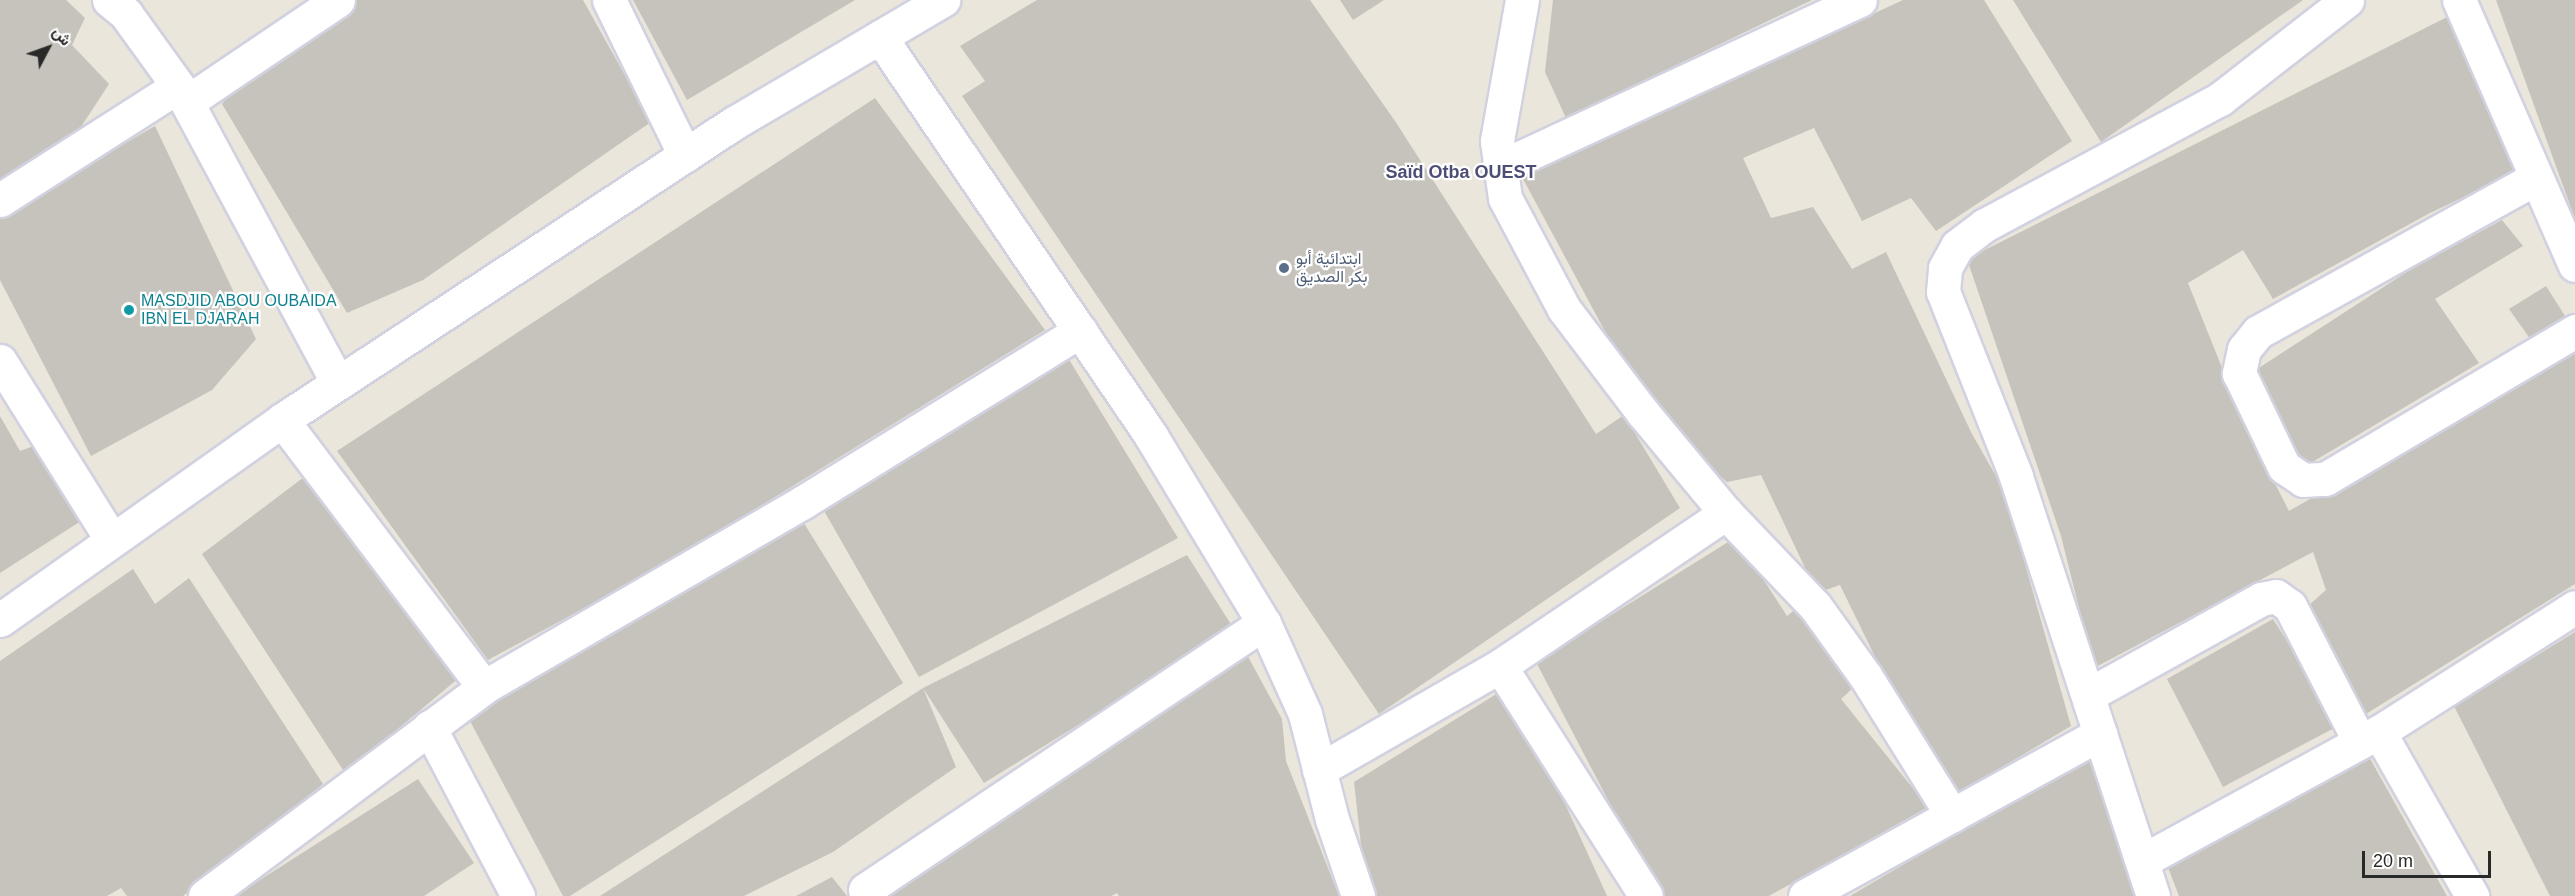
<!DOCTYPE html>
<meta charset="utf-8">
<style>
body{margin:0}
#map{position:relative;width:2575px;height:896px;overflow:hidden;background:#eae6dc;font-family:Helvetica,Vazirmatn,sans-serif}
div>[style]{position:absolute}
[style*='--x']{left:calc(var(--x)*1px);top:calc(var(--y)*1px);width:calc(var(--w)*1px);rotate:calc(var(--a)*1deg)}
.building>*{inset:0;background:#c5c3bb}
.roads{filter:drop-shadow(2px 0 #d1d1e0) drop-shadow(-2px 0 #d1d1e0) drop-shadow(0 2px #d1d1e0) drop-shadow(0 -2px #d1d1e0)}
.minor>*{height:33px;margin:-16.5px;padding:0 16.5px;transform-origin:16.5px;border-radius:16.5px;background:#fff}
.dots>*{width:16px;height:16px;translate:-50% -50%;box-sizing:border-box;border:3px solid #fff;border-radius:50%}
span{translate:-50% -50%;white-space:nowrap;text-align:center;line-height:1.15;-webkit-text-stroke:4.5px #fff;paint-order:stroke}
.service-label{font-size:16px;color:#4e5e75}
.left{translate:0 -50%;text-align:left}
.culture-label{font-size:16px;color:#0d838f}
.neighbourhood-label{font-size:18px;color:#4d4e75;font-weight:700}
.north{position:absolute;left:18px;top:18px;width:60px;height:60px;-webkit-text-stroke:4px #fff;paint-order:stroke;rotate:49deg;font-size:16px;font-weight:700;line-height:24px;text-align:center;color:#292929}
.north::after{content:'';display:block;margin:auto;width:21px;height:27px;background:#292929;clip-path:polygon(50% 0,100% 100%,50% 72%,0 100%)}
.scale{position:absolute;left:2362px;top:851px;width:129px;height:27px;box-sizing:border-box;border:3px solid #292929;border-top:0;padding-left:8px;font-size:18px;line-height:21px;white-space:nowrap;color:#292929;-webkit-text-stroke:4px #fff;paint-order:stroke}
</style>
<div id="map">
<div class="building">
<i style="clip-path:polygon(0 0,66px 0,85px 18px,72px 45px,109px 84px,77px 133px,0 183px)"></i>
<i style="clip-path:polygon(354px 0,583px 0,651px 122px,423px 280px,347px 313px,222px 104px,239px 80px)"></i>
<i style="clip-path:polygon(633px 0,855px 0,687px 100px)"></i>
<i style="clip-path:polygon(1037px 0,1310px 0,1395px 121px,1596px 434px,1624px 415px,1680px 508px,1379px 714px,962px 96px,985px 81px,960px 46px)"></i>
<i style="clip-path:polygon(1340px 0,1384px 0,1353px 20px)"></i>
<i style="clip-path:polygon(1553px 0,1812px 0,1566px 118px,1545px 72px)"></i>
<i style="clip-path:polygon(1903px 0,1984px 0,2072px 141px,1936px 231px,1911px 198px,1862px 221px,1814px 128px,1743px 158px,1771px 218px,1813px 207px,1852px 269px,1886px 252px,1972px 434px,2004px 490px,2071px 726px,1950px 798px,1901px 710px,1840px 585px,1817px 593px,1761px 475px,1727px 482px,1651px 417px,1522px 177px)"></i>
<i style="clip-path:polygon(2013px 0,2303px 0,2101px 142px)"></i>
<i style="clip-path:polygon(2496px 0,2575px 0,2575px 219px)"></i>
<i style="clip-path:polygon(2459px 11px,2524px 168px,2428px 214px,2273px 299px,2243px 250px,2188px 283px,2245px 425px,2289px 511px,2575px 347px,2575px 584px,2361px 717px,2308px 606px,2326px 590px,2313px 552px,2094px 668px,2061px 536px,1967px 259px)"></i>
<i style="clip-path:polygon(875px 98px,1045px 330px,673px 560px,488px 660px,337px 451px)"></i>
<i style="clip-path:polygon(155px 126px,256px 339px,212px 390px,91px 456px,0 280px,0 216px)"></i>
<i style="clip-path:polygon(2502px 220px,2523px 246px,2435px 299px,2479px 363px,2299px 470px,2251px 373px,2413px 268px)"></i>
<i style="clip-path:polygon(2546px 286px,2565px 316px,2531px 340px,2509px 309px)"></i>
<i style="clip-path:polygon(1065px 353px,1178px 538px,919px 677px,819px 502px)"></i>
<i style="clip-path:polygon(0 416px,20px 451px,39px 444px,84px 519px,0 573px)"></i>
<i style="clip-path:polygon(312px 471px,460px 677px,345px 773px,202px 554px)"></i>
<i style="clip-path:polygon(797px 512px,903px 683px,570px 896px,563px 896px,462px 706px)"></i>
<i style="clip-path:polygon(1736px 537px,1787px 616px,1796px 609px,1854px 687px,1841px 699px,1928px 807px,1769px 896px,1665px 896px,1622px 827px,1536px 662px)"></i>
<i style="clip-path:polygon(1187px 555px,1234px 629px,984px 783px,923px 688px,956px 767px,833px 852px,744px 896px,600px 896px,923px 688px)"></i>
<i style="clip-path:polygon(133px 569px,155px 604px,189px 578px,323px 784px,183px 896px,127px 896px,121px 888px,107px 896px,0 896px,0 661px)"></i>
<i style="clip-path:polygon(2273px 619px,2340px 725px,2223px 787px,2167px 679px)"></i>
<i style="clip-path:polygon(2575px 632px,2575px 896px,2550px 896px,2454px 706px)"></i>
<i style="clip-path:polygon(1246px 653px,1282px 719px,1286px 761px,1339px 896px,1119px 896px,1117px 893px,1111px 896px,888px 896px)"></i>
<i style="clip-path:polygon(1511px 685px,1607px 896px,1374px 896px,1363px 862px,1354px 782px)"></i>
<i style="clip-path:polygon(2368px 755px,2447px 896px,2179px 896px,2167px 865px)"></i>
<i style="clip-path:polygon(2088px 756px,2136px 896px,1850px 896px)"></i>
<i style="clip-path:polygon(418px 779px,474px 863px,424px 896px,235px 896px)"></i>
<i style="clip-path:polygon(832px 877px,847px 896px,796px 896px)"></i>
</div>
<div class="roads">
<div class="minor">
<i style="--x:109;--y:0;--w:22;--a:39"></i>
<i style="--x:126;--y:14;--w:89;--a:54.2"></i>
<i style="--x:178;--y:86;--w:337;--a:61.7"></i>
<i style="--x:609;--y:0;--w:173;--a:63.9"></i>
<i style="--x:1522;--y:0;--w:143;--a:100.1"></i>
<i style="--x:1497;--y:141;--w:58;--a:82"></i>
<i style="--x:1505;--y:198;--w:126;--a:62"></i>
<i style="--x:1564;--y:309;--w:131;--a:52.8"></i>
<i style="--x:1643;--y:413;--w:130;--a:50.3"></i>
<i style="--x:1726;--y:513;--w:129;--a:46.3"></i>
<i style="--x:1815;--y:606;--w:87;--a:54.3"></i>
<i style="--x:1866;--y:677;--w:163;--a:58.1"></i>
<i style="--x:2459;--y:0;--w:289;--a:66.4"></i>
<i style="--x:880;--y:37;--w:482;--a:55.8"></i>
<i style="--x:1151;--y:436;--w:218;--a:58.9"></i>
<i style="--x:1264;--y:623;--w:100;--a:65.7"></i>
<i style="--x:1305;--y:714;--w:108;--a:75.6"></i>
<i style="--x:1332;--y:819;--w:81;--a:71.3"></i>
<i style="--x:187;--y:102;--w:182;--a:-34"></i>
<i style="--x:1498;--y:168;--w:399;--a:-24.9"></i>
<i style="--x:2534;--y:179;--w:316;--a:151"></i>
<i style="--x:2258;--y:332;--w:22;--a:129"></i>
<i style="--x:2244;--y:349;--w:25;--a:102"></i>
<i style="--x:2239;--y:373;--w:104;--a:64.4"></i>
<i style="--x:2284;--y:467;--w:23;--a:34"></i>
<i style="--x:2303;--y:480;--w:22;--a:-3"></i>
<i style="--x:2325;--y:479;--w:291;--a:-30.6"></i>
<i style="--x:0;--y:200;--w:211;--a:-32.6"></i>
<i style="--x:0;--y:361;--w:211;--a:58"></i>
<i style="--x:282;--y:420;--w:335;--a:52.9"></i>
<i style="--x:0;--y:620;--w:346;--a:-35.3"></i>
<i style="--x:282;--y:420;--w:541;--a:-33.31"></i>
<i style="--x:734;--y:123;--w:243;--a:-30.5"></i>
<i style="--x:1500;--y:666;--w:272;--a:57.6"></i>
<i style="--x:2088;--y:695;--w:198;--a:-29"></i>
<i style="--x:2261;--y:599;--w:15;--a:-11"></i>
<i style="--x:2276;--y:596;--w:17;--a:36"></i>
<i style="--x:2290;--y:606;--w:153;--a:62.8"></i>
<i style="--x:429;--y:727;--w:191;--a:62.2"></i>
<i style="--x:2379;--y:732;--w:189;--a:60.4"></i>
<i style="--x:1319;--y:770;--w:209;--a:-29.9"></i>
<i style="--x:1500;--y:666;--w:273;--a:-34.1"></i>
<i style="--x:2142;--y:861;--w:270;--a:-28.6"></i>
<i style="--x:2379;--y:732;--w:232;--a:-32.5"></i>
<i style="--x:865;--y:890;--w:480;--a:-33.8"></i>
<i style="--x:205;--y:896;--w:349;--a:-36.8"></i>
<i style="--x:484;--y:687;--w:369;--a:-30.1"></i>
<i style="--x:803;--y:502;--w:326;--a:-31.7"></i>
<i style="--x:1805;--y:896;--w:337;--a:-28.8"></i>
<i style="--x:2153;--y:896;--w:442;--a:-108.1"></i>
<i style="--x:2016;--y:476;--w:198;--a:-111.6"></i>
<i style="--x:1943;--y:292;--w:24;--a:-85"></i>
<i style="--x:1945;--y:268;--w:25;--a:-61"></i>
<i style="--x:1957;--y:246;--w:35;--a:-37"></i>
<i style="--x:1985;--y:225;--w:267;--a:-28.2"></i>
<i style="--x:2220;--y:99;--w:161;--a:-37.9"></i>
</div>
</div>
<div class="dots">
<i style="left:1284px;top:268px;background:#5c6f8a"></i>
<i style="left:129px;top:310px;background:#0f9aa8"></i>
</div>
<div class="service-label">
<span class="left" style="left:1296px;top:268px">ابتدائية أبو<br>بكر الصديق</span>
</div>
<div class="culture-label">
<span class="left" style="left:141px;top:310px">MASDJID ABOU OUBAIDA<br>IBN EL DJARAH</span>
</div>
<div class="neighbourhood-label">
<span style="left:1461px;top:172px">Saïd Otba OUEST</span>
</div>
<div class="north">ش</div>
<div class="scale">20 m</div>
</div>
